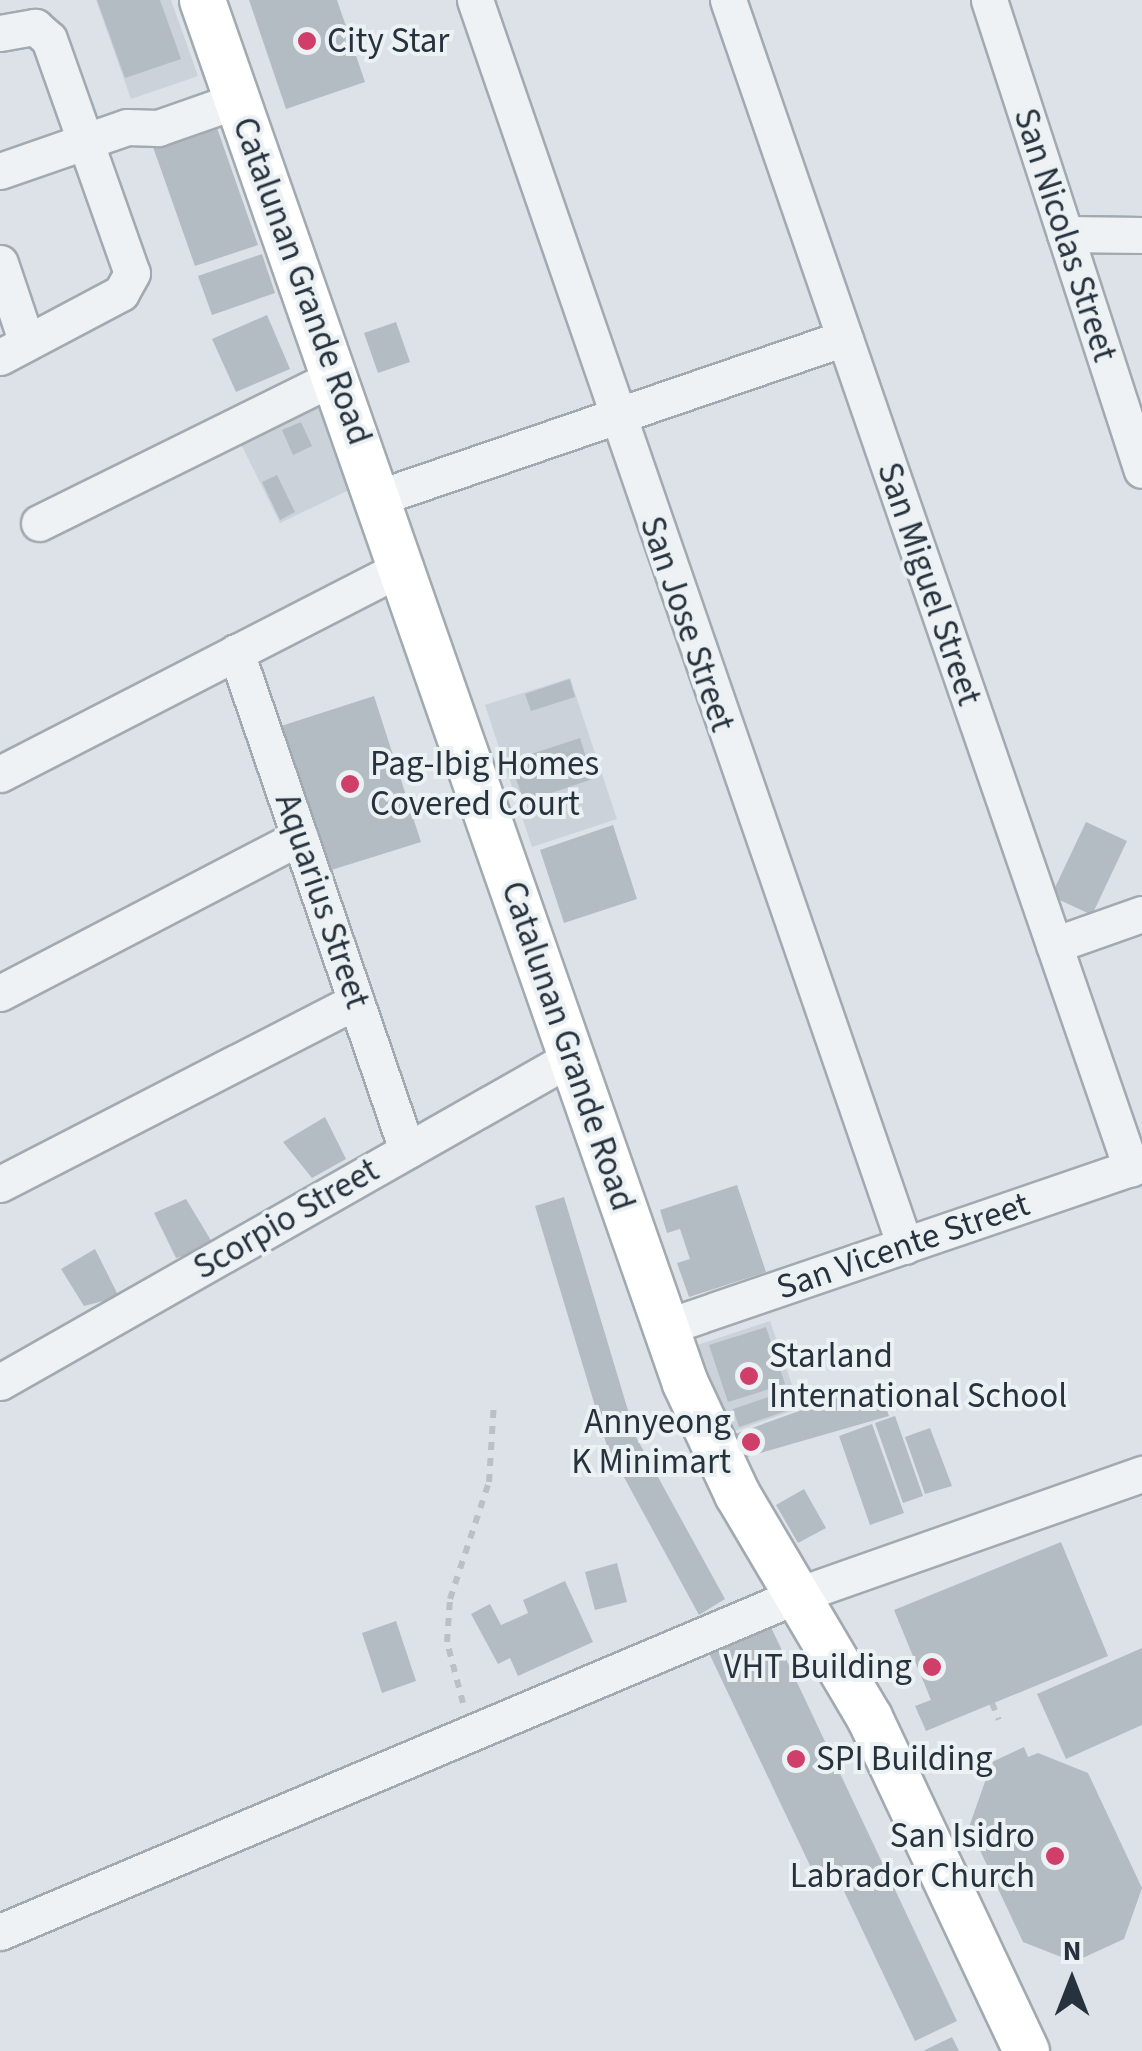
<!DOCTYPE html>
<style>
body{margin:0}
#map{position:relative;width:1142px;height:2051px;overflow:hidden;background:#dce2e7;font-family:"Source Sans 3",sans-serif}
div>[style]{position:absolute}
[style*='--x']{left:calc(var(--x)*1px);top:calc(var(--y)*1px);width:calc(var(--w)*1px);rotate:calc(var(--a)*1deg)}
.built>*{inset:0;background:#cbd2d9}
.building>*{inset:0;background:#b4bcc3}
.path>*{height:6px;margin-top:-3px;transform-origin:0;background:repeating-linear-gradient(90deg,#bbc0c5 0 8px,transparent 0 16px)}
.roads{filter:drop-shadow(2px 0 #a2aab1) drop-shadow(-2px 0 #a2aab1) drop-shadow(0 2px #a2aab1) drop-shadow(0 -2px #a2aab1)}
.minor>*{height:35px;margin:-17.5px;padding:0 17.5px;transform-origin:17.5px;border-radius:17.5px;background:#eff2f5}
.major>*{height:45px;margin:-22.5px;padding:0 22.5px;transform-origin:22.5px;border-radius:22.5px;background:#fff}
.dots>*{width:28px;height:28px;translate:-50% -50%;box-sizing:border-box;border:5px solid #ecf1f4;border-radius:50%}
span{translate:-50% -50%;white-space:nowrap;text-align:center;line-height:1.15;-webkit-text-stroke:8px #ecf1f4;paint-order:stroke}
.poi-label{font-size:35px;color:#26323d}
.left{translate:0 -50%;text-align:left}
.right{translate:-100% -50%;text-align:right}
.street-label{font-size:35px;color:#26323d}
.north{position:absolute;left:1022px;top:1931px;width:100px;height:100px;-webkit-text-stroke:8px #ecf1f4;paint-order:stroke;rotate:0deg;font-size:28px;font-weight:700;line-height:40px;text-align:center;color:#26323d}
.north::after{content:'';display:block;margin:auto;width:35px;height:45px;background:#26323d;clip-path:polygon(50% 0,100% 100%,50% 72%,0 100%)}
</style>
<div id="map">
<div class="built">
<i style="clip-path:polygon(96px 0,171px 0,198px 76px,131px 99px)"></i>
<i style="clip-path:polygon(318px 405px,349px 490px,280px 523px,240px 442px)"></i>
<i style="clip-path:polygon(570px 678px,617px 819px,532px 847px,485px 705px)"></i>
<i style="clip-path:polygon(770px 1321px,800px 1408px,732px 1432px,697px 1345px)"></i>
</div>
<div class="building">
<i style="clip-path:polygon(97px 0,160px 0,181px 59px,125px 78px)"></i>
<i style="clip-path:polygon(249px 0,337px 0,365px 82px,286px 109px)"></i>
<i style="clip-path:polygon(216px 125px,258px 245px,195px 266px,153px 147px)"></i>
<i style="clip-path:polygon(262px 254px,275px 293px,212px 315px,198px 276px)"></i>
<i style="clip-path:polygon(267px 315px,290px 369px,236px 392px,212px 339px)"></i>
<i style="clip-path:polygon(396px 322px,410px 362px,378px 373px,364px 333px)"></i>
<i style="clip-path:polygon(301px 422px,312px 446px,293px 455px,282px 430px)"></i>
<i style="clip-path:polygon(277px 475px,295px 512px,280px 520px,262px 482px)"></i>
<i style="clip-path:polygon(570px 679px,575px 697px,531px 711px,525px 694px)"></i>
<i style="clip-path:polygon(374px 696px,421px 842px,325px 872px,278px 727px)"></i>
<i style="clip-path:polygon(580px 738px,593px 779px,524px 802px,510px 761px)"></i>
<i style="clip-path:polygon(1086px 822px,1127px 841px,1092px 915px,1051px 896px)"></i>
<i style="clip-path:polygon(613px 825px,637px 899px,564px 923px,540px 850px)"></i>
<i style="clip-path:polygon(325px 1117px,346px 1159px,312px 1178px,283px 1142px)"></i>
<i style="clip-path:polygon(737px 1185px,766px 1272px,689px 1297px,677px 1263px,690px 1259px,680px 1229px,667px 1233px,660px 1210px)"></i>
<i style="clip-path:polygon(564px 1197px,636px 1437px,725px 1599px,699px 1615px,607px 1446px,535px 1206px)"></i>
<i style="clip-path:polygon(186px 1199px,215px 1247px,176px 1258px,154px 1213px)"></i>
<i style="clip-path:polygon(95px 1249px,119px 1297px,84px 1306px,61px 1269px)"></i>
<i style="clip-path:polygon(766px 1327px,785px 1384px,728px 1402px,709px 1345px)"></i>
<i style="clip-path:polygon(878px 1383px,889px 1416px,743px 1458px,735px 1434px)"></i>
<i style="clip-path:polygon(789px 1390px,795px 1408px,739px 1427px,733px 1409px)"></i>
<i style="clip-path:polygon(895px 1416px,923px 1496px,903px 1503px,875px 1423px)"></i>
<i style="clip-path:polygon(872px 1424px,904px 1513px,870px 1525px,839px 1436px)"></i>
<i style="clip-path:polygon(930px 1428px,952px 1486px,925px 1494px,905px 1437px)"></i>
<i style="clip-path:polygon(804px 1489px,826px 1528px,798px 1543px,776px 1505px)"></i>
<i style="clip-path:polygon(1061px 1542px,1108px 1656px,926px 1731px,915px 1706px,931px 1700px,894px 1610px)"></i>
<i style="clip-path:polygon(617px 1563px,627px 1602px,595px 1610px,585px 1572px)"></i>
<i style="clip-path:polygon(565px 1581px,593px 1642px,518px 1676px,510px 1658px,498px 1664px,471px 1614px,490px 1604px,501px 1625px,528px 1613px,523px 1600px)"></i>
<i style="clip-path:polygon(396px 1621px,416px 1681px,382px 1693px,362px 1633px)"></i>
<i style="clip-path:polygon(769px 1623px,957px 2021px,915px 2041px,833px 1868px,815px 1876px,708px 1651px)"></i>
<i style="clip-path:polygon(1142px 1648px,1142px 1725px,1066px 1759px,1037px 1694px)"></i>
<i style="clip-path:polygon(1024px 1747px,1028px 1757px,1038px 1753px,1088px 1773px,1142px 1888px,1124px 1939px,1074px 1962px,1023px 1942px,969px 1827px,987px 1776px,996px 1772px,992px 1762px)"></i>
<i style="clip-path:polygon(952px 2037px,959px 2051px,923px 2051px)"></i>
</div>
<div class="path">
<i style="--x:463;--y:1703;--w:63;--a:-104.7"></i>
<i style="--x:447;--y:1642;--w:43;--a:-86"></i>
<i style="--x:450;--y:1599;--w:123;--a:-71.6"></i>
<i style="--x:489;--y:1482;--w:79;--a:-86.4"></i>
<i style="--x:992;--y:1703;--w:18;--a:68"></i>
</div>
<div class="roads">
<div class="minor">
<i style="--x:475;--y:0;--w:1318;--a:70.96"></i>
<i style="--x:728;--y:0;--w:1236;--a:70.96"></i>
<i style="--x:989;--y:0;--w:494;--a:72"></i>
<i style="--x:0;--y:33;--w:36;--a:-10"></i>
<i style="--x:35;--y:27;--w:18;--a:41"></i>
<i style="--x:49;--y:39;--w:248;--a:70.5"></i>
<i style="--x:132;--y:273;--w:23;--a:119"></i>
<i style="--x:121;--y:293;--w:137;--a:152.1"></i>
<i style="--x:0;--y:171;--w:134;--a:-19.1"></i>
<i style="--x:127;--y:127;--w:31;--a:2"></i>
<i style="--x:158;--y:128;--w:85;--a:-19.3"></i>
<i style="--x:1065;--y:234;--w:77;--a:0.7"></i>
<i style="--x:0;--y:263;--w:84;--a:71.4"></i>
<i style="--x:380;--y:497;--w:491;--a:-18.9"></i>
<i style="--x:39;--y:523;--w:332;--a:-26.3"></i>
<i style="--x:236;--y:652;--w:527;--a:71.05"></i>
<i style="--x:0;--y:774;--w:455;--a:-27.2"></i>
<i style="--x:1054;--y:945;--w:93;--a:-19.4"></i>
<i style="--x:0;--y:993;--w:338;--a:-27.5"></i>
<i style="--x:0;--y:1184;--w:400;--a:-27.2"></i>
<i style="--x:663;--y:1328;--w:506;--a:-18.9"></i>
<i style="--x:0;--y:1382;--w:658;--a:-29.6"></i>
<i style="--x:0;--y:1932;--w:866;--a:-22.89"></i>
<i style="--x:798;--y:1595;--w:365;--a:-19.4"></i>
</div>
<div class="major">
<i style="--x:202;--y:0;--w:1465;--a:70.75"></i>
<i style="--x:685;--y:1383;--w:123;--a:64.9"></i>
<i style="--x:737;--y:1494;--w:259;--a:59.4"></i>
<i style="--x:869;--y:1717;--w:369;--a:64.8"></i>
</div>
</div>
<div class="dots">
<i style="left:307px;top:41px;background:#cf3f6a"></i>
<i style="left:350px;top:784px;background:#cf3f6a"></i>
<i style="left:749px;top:1376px;background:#cf3f6a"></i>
<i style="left:751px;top:1442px;background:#cf3f6a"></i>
<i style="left:932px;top:1667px;background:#cf3f6a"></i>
<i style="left:796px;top:1759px;background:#cf3f6a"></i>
<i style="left:1055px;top:1856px;background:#cf3f6a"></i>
</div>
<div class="poi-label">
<span class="left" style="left:327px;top:41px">City Star</span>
<span class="left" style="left:370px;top:784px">Pag-Ibig Homes<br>Covered Court</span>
<span class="left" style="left:769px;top:1376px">Starland<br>International School</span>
<span class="right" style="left:731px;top:1442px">Annyeong<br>K Minimart</span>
<span class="right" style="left:912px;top:1667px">VHT Building</span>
<span class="left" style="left:816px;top:1759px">SPI Building</span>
<span class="right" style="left:1035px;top:1856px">San Isidro<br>Labrador Church</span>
</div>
<div class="street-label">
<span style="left:1065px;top:235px;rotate:72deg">San Nicolas Street</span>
<span style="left:302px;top:281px;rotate:70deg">Catalunan Grande Road</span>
<span style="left:929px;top:584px;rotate:71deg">San Miguel Street</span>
<span style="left:687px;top:624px;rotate:71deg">San Jose Street</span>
<span style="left:322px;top:901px;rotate:71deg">Aquarius Street</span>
<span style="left:568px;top:1046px;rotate:71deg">Catalunan Grande Road</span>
<span style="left:286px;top:1219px;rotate:-30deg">Scorpio Street</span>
<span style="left:903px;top:1246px;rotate:-19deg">San Vicente Street</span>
</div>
<div class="north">N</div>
</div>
